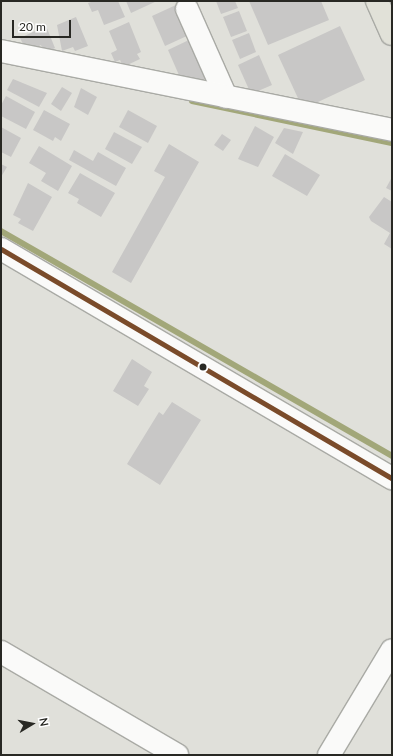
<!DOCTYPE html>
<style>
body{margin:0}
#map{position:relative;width:393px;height:756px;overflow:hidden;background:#e0e0da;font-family:Lato,sans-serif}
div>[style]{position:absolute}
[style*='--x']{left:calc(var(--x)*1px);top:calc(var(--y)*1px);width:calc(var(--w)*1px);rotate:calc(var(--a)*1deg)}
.stream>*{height:6px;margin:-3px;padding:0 3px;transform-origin:3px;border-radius:3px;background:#a2a779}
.building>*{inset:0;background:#c8c7c6}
.roads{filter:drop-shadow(1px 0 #a9aaa5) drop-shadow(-1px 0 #a9aaa5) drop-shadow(0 1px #a9aaa5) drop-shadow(0 -1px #a9aaa5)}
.minor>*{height:22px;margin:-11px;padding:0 11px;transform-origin:11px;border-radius:11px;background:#fafaf9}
.major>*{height:22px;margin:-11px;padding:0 11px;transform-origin:11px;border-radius:11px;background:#e1e1d8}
.bus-1>*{height:5px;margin:-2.5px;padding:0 2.5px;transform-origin:2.5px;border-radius:2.5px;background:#7a4b2a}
.dots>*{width:11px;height:11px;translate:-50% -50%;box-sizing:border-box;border:2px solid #fff;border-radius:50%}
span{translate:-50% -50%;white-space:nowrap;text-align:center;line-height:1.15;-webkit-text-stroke:3px #fff;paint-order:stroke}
.frame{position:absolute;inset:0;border:2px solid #282823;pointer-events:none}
.north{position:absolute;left:12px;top:704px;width:40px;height:40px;-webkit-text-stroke:3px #fff;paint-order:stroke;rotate:80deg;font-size:11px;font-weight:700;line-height:16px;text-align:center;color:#282823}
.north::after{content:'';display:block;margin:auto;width:14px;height:18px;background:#282823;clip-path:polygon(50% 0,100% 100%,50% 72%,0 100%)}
.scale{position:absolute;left:12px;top:20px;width:59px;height:18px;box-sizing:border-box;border:2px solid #282823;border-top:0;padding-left:5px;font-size:12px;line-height:14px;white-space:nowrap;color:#282823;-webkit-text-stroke:3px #fff;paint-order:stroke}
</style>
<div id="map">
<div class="stream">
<i style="--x:192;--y:101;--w:204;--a:11.9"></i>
<i style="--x:1;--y:231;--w:451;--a:29.9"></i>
</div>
<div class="building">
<i style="clip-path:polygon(94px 1px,118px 1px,125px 17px,104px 25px,98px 10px,92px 12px,88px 3px)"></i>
<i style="clip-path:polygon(126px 1px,157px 1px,131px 13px)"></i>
<i style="clip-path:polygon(216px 1px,235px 1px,238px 8px,221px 14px)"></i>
<i style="clip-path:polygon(249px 1px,321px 1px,329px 20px,268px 45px)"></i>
<i style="clip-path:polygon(176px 5px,189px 35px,165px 46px,152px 16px)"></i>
<i style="clip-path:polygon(239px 11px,247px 31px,231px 37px,223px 17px)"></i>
<i style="clip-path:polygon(76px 17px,88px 46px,75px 51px,73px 47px,62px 51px,57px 25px)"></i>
<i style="clip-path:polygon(129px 22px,141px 52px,137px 54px,140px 59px,123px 67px,120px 60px,115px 62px,111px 53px,117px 50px,109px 31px)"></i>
<i style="clip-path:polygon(46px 26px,55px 48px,44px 53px,41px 45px,33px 49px,30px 44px,24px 46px,20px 38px)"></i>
<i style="clip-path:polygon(340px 26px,365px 80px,303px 109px,278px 55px)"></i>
<i style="clip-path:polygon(249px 33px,256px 52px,240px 59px,232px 40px)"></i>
<i style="clip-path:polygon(191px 39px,209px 77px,194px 84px,182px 82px,168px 50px)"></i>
<i style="clip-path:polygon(259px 55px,272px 85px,251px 94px,238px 65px)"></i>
<i style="clip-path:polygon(13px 79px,47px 93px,39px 107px,7px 90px)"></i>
<i style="clip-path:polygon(62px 87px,72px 93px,61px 111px,51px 104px)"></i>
<i style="clip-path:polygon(81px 88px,97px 97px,88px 115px,74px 107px)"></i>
<i style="clip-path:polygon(6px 96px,35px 112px,26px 129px,1px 116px,1px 105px)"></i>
<i style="clip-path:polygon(44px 110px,70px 124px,61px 141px,55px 137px,53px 141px,33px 130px)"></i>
<i style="clip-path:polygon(128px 110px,157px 126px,148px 143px,119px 127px)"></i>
<i style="clip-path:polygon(255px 126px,274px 137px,258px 167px,238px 159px)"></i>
<i style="clip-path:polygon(1px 127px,21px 138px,11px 157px,1px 152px)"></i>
<i style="clip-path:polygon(284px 128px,303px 132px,293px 154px,275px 143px)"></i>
<i style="clip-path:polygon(114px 132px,142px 147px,132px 164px,105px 149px)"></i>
<i style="clip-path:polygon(222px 134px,231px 140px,223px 151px,214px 145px)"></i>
<i style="clip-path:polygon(169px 144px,199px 162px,131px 283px,112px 272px,165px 177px,154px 171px)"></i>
<i style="clip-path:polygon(39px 146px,72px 166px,58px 191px,41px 181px,46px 173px,29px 163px)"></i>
<i style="clip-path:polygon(74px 150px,93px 161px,98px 152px,126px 168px,116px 186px,69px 160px)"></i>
<i style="clip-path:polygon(285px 154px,320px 175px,307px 196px,272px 176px)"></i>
<i style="clip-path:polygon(1px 164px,7px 167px,1px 177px)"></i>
<i style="clip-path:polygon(80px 173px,115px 193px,101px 217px,77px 203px,79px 199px,68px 193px)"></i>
<i style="clip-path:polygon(392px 177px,392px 191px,386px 188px)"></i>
<i style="clip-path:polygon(28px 183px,52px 197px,33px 231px,18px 223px,21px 219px,13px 215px)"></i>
<i style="clip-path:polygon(384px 197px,392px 202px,392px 249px,384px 244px,390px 233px,371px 221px,369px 217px)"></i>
<i style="clip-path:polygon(132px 359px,152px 372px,144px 386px,149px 389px,138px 406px,113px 391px)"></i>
<i style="clip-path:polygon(172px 402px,201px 420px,160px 485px,127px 464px,159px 412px,163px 415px)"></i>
</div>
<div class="roads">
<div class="minor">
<i style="--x:187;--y:9;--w:96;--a:66.1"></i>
<i style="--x:1;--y:51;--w:399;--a:11.4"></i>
<i style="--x:1;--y:249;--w:453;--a:30.4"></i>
<i style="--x:1;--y:652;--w:204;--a:30.3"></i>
<i style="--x:329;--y:755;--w:122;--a:-59"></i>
</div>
<div class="major">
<i style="--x:377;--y:1;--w:36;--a:66"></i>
</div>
</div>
<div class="bus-1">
<i style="--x:1;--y:249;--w:453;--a:30.4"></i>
</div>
<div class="dots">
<i style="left:203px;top:367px;background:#282823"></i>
</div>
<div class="frame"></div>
<div class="north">N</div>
<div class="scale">20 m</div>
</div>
